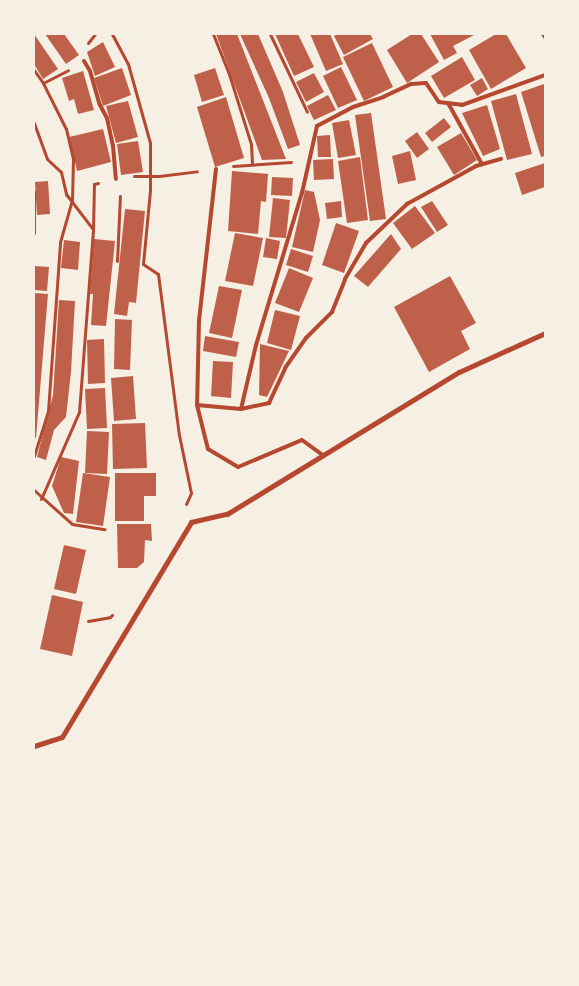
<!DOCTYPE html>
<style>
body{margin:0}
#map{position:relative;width:579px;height:986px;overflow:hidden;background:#f6efe4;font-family:"Work Sans",sans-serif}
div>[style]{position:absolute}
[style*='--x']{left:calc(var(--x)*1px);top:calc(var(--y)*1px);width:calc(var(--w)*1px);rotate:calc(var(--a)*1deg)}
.building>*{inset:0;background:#bf614a}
.path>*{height:3px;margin:-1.5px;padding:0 1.5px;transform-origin:1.5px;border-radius:1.5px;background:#b5482f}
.service>*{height:4px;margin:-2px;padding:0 2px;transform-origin:2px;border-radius:2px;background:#b5482f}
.minor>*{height:5px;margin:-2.5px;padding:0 2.5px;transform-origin:2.5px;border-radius:2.5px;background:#b5482f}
span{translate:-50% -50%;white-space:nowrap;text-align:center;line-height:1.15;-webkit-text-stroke:4px #f6efe4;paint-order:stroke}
.frame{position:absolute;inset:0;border:35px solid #f6efe4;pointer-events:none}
</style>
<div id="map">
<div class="building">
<i style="clip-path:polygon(34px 34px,58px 69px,43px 79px,34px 64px)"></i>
<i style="clip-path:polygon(45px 34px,64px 34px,79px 55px,66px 64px)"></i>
<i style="clip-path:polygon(216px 34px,237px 34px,286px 159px,262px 160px)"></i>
<i style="clip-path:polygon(240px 34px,258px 34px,283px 92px,300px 145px,288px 149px,269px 98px)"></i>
<i style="clip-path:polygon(275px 34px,298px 34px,314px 67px,294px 76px)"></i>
<i style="clip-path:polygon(310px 34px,330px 34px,343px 64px,326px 71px)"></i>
<i style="clip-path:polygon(337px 34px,370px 34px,373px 39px,344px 55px,334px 36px)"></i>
<i style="clip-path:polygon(412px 34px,421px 34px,439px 62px,407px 83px,387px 50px)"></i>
<i style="clip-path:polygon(430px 34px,476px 34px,453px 46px,457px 53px,444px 60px)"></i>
<i style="clip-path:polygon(496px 34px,506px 34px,526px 68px,491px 89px,469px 50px)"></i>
<i style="clip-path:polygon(103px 42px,115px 67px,95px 76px,87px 52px)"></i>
<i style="clip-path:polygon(372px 43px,393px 87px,364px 101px,343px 57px)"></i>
<i style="clip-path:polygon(462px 57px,475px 80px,444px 98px,431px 76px)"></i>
<i style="clip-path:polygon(341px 67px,357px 100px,338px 108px,323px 76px)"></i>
<i style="clip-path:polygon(122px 68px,131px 95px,103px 106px,94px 78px)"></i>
<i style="clip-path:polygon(215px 68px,224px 95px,202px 102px,194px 75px)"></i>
<i style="clip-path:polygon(83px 71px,94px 110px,78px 114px,74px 99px,69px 101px,62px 78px)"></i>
<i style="clip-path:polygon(314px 73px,324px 92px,306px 102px,296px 82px)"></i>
<i style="clip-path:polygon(482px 78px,488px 89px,477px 96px,470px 85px)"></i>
<i style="clip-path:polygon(544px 84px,545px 156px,541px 157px,521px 92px)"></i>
<i style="clip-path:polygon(516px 94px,532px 154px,507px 160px,491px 101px)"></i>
<i style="clip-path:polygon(328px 95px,336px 110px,314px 120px,307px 106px)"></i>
<i style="clip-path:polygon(226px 97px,244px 158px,215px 167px,197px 107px)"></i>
<i style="clip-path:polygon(128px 101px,138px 137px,116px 143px,106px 106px)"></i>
<i style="clip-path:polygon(487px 105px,500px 149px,483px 156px,462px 113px)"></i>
<i style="clip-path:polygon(371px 113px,386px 219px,370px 221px,355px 115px)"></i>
<i style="clip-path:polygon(444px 118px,451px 127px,432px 142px,425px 133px)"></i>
<i style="clip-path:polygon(349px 120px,356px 155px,338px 158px,332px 123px)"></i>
<i style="clip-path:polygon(103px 129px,111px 162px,77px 171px,69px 137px)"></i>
<i style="clip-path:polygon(417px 132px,429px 149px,417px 158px,405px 141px)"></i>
<i style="clip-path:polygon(461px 133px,477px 160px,454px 175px,437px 147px)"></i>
<i style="clip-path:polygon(330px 135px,331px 157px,318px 157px,317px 136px)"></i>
<i style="clip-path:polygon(138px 141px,143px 172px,121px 175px,117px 144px)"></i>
<i style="clip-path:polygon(410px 151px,416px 180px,398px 184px,392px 156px)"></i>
<i style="clip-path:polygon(360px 157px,368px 220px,347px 223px,338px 161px)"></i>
<i style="clip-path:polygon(333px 159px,334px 179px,314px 180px,313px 160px)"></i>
<i style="clip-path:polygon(545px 163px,545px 187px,522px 195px,515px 173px)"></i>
<i style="clip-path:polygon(232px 171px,268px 174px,266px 202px,261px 201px,258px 234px,228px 231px)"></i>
<i style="clip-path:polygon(272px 177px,293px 178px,292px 196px,271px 195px)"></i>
<i style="clip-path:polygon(48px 181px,50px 214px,37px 215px,35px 182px)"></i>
<i style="clip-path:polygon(305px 190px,314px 192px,320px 220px,313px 252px,292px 247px)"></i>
<i style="clip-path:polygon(273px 198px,290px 200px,286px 238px,269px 237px)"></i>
<i style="clip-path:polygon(341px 201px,342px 217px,327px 219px,325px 203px)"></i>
<i style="clip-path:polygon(432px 201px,448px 225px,437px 232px,421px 207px)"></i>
<i style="clip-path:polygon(415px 206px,435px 233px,412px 249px,393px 223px)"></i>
<i style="clip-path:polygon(125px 209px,145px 211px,136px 303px,129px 302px,127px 316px,114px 314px)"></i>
<i style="clip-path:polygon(336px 223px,359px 231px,344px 273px,322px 265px)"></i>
<i style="clip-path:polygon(235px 233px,263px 238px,253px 286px,225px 281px)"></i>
<i style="clip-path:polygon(391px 234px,401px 249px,368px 287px,354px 276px)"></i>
<i style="clip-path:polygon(266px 238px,280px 241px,277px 259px,263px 257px)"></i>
<i style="clip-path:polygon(94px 239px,115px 241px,106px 326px,91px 325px,93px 294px,90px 294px)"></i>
<i style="clip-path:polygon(64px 240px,80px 242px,78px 270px,61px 268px)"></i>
<i style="clip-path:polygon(291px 249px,313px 256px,308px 272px,286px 265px)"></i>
<i style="clip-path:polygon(34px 266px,49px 267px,47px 291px,34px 290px)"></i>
<i style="clip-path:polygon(289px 268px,313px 278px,299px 312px,275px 303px)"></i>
<i style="clip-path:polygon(450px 276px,476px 323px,461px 331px,470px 349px,429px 372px,394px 307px)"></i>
<i style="clip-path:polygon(219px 286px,242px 290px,232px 338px,209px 333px)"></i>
<i style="clip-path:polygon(34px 293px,48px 294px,36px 438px,34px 437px)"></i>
<i style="clip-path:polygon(59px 300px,75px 301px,71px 372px,66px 417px,54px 430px,46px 460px,37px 457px,53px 395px)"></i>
<i style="clip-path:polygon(275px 310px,300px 316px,291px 350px,267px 343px)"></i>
<i style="clip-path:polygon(115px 319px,132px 320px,130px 370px,114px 369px)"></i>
<i style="clip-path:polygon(205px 336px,239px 342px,236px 357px,203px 351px)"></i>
<i style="clip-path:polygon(104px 339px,105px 383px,88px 384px,87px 340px)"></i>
<i style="clip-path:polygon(260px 344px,289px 351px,267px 397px,259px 395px)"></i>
<i style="clip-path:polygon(213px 361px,233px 362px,231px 398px,211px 396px)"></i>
<i style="clip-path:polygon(133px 376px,136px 419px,114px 421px,111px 378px)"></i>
<i style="clip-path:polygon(105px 388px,107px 428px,87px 429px,85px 389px)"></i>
<i style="clip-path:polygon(145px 423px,147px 468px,113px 469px,112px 424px)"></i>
<i style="clip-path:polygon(87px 431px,109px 432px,107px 474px,85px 473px)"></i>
<i style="clip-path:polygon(61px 457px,79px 461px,73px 514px,64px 513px,52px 486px)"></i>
<i style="clip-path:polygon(83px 473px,110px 477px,103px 526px,76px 522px)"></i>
<i style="clip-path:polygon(115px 473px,156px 473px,156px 496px,144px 496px,144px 521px,115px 521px)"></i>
<i style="clip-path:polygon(117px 524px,151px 524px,152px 541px,145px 540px,144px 562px,137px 568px,118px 568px)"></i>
<i style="clip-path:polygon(64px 545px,86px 550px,76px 594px,54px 589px)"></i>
<i style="clip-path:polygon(52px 595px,83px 602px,72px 656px,40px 649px)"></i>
</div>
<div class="path">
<i style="--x:112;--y:34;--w:34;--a:62"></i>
<i style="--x:128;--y:64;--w:82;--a:74.4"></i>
<i style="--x:150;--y:143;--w:47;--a:90"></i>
<i style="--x:150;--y:190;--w:74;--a:95.4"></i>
<i style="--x:143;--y:264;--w:18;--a:34"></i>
<i style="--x:158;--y:274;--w:162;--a:82.6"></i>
<i style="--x:179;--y:435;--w:59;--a:78.3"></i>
<i style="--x:191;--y:493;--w:12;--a:114"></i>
<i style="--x:213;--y:34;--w:43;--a:68.2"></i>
<i style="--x:229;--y:74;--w:73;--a:72.6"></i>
<i style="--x:251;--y:144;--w:19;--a:87"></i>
<i style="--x:270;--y:34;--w:86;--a:64.6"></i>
<i style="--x:88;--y:43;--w:11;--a:-52"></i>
<i style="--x:34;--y:70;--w:16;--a:55"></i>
<i style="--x:34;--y:123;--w:38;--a:70"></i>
<i style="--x:47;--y:159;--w:19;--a:43"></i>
<i style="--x:61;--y:172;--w:23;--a:77"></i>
<i style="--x:66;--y:194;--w:43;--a:52.6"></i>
<i style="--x:233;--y:166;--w:58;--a:-3.9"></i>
<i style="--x:134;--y:176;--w:25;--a:0"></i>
<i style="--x:159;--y:176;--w:38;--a:-7"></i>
<i style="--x:34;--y:191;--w:42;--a:90"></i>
<i style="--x:117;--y:261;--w:65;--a:-87.4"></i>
<i style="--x:34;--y:456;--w:47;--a:-72.7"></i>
<i style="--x:48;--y:411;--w:169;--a:-85.9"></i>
<i style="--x:60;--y:242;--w:44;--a:-74.1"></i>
<i style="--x:72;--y:200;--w:41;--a:-88.6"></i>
<i style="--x:73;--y:159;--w:31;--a:-103"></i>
<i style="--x:66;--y:129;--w:51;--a:-116.6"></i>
<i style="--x:43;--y:83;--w:28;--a:-27"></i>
<i style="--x:34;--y:490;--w:51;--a:41.8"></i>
<i style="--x:72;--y:524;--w:33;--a:9"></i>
<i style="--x:41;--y:499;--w:95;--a:-66.4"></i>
<i style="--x:79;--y:412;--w:183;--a:-85.6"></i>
<i style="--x:93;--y:230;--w:46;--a:-88.8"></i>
<i style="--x:94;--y:184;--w:4;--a:-14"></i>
<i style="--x:88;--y:621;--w:22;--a:-10"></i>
<i style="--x:110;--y:617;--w:3;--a:-45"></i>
</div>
<div class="service">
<i style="--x:543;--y:34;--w:4;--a:56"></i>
<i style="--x:84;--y:61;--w:12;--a:59"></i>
<i style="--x:90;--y:71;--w:35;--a:74"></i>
<i style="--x:100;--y:105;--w:15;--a:62"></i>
<i style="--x:107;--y:118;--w:29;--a:78"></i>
<i style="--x:113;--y:146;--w:33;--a:85"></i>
<i style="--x:448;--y:103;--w:70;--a:60.9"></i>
<i style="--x:216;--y:169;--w:152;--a:96.4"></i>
<i style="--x:199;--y:320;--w:85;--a:91.3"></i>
<i style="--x:197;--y:405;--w:45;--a:76"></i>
<i style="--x:208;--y:449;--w:35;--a:31"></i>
<i style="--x:238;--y:467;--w:69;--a:-22.9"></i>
<i style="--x:302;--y:440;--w:27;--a:36"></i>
<i style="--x:197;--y:405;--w:44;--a:5.2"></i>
<i style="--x:241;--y:409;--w:29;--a:-12"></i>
<i style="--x:269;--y:403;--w:38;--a:-65"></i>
<i style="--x:285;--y:368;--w:37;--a:-55"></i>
<i style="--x:306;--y:338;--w:37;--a:-45"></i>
<i style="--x:332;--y:312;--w:35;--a:-68"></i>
<i style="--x:345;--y:279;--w:42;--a:-59.7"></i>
<i style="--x:366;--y:243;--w:57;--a:-43.6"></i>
<i style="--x:407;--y:204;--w:79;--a:-28.8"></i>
<i style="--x:476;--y:166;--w:26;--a:-16"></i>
<i style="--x:241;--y:409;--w:66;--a:-76.8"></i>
<i style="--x:256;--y:345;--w:159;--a:-73.2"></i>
<i style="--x:302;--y:193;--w:69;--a:-77.4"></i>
<i style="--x:317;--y:126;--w:41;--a:-27.8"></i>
<i style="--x:353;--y:107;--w:32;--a:-18"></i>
<i style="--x:383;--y:97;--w:31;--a:-25"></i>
<i style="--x:411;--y:84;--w:15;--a:-4"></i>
<i style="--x:426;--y:83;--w:23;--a:56"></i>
<i style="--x:439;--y:102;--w:23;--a:7"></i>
<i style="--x:462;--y:105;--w:88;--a:-19.9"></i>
</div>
<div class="minor">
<i style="--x:34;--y:746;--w:29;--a:-18"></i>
<i style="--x:62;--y:737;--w:251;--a:-59"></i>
<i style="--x:191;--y:522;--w:37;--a:-13"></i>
<i style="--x:227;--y:514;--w:272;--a:-31.5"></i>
<i style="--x:459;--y:372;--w:94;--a:-24.4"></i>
</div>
<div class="frame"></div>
</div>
